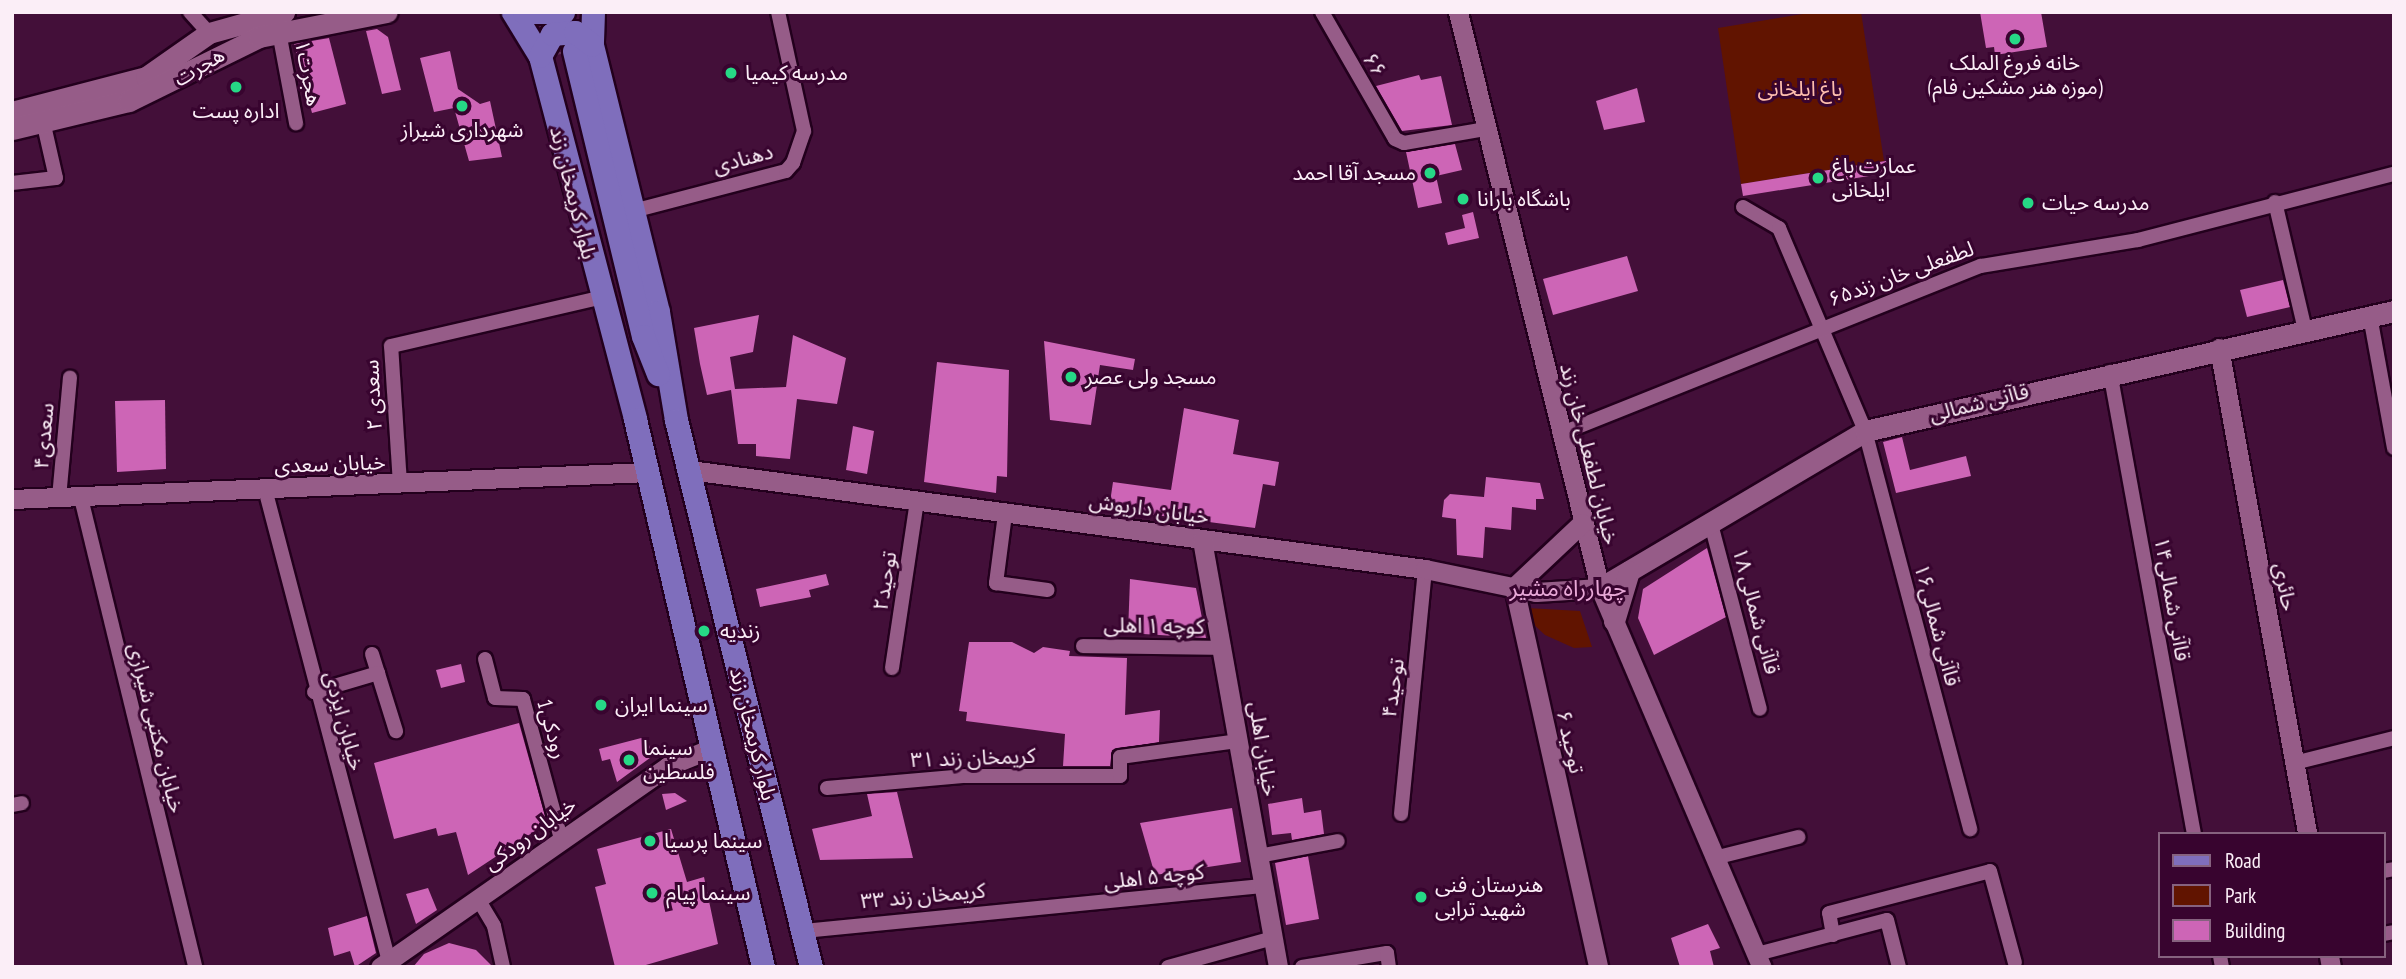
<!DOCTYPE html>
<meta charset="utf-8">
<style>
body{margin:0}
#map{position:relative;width:2406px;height:979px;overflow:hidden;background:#430f39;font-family:"PT Sans Narrow","Noto Sans Arabic",sans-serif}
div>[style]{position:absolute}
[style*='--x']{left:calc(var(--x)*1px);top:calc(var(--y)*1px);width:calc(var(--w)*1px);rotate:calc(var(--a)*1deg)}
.green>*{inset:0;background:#611400}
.building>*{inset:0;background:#cd65b6}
.primary-tunnel>*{height:23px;margin-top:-11.5px;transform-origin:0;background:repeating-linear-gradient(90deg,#5f3056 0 23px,transparent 0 34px)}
.roads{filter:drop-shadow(2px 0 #23001d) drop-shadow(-2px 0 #23001d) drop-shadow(0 2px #23001d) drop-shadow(0 -2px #23001d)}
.minor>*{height:14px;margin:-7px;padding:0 7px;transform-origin:7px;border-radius:7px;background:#965c88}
.tertiary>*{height:19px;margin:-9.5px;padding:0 9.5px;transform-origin:9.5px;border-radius:9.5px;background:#965c88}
.secondary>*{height:21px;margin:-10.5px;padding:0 10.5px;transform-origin:10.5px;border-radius:10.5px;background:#965c88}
.primary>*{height:23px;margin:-11.5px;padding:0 11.5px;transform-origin:11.5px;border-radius:11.5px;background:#7f6ebc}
.dots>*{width:19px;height:19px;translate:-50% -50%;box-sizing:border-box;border:4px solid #38042f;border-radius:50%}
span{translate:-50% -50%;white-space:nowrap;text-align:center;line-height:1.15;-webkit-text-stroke:6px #38042f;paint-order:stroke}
.poi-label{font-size:21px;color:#fbeef7}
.left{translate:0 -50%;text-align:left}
.right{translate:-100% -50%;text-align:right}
.street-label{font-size:21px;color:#fbeef7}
.park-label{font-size:21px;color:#febead}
.neighbourhood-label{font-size:23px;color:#e8a8d7}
.frame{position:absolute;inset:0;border:14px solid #fbeef7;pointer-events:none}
.legend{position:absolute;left:2158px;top:832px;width:228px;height:126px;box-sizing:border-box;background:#38042f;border:2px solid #86627f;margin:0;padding:9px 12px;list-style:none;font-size:21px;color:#fbeef7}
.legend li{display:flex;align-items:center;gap:14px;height:35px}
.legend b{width:35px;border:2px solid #86627f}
</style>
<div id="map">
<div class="green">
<i style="clip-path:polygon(1815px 12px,1861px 12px,1884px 161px,1741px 184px,1718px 28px)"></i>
<i style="clip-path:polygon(1527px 608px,1580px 611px,1592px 647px,1574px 648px,1545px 635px,1530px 621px)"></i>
</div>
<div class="building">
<i style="clip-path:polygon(1980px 12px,2041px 12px,2047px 47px,1995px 55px,1994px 47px,1986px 48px)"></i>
<i style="clip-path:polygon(377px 29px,388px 37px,401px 90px,382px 94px,366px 31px)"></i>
<i style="clip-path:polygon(329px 38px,346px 104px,312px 113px,294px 44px)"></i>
<i style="clip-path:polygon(450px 51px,458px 89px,480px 104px,490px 101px,502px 157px,469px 161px,454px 108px,434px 112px,420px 58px)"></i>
<i style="clip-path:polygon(1419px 75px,1421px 80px,1441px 76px,1452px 125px,1402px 131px,1376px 86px)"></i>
<i style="clip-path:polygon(1637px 88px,1645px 122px,1604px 130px,1596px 101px)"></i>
<i style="clip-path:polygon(1455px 144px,1462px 170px,1436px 176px,1442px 203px,1418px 208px,1406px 152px)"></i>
<i style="clip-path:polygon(1892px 160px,1894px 172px,1743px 196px,1741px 184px)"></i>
<i style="clip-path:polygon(1473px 212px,1479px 238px,1448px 245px,1445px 233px,1465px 228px,1462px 215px)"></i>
<i style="clip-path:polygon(1627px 256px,1638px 291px,1553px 315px,1543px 279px)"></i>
<i style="clip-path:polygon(2283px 280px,2290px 307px,2247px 317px,2240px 290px)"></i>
<i style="clip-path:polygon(759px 315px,753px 352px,730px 357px,735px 389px,786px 387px,793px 335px,846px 358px,837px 404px,797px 399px,790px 459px,756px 456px,756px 444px,738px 444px,731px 390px,707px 395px,700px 364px,694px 328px)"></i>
<i style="clip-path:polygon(1044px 341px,1135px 359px,1133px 370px,1100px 365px,1091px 425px,1050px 420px)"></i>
<i style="clip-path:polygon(937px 362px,1009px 370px,1007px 477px,997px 476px,996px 493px,924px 482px)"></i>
<i style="clip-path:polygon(165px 400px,166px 469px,117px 472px,115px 401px)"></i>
<i style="clip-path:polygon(1184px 408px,1239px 420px,1233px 454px,1279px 462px,1275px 486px,1263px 484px,1255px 528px,1109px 509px,1113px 482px,1171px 490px)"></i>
<i style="clip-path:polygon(853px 426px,874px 431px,867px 474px,846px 470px)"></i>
<i style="clip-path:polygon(1902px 437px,1910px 470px,1966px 456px,1971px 476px,1896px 493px,1883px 442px)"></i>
<i style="clip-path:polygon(1486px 477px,1540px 483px,1544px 499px,1536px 499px,1536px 510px,1512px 507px,1511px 530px,1485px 527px,1483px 558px,1457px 555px,1456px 519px,1442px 517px,1444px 500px,1450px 494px,1484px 497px)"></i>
<i style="clip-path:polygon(1707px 548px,1726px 617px,1654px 655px,1638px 618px,1643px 589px)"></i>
<i style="clip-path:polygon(826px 574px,829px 585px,809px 590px,811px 597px,760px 607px,756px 589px)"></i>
<i style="clip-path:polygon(1130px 579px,1196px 588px,1206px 638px,1128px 633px)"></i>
<i style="clip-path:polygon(969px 642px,1012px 642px,1034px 653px,1043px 647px,1070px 651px,1069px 656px,1127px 658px,1125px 715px,1160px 710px,1159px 742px,1112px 750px,1110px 766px,1063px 766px,1065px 734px,966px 721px,967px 712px,959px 711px)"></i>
<i style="clip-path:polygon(461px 664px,465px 682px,441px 688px,436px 670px)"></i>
<i style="clip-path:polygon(519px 723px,547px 823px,468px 875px,456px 832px,438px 836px,436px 828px,394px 839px,374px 763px)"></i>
<i style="clip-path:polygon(645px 737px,654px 755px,617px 782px,610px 759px,602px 761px,599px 749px)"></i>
<i style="clip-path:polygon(897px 792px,913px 858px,820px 860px,812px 829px,872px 816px,867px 794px)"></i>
<i style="clip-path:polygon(675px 793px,687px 801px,666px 810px,662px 794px)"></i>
<i style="clip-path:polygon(1302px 798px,1304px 813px,1321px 810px,1324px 834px,1292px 840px,1291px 833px,1272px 835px,1268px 804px)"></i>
<i style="clip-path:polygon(1232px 808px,1241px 862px,1155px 875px,1140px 823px)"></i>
<i style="clip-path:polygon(671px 829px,687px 882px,704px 877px,718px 944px,639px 967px,615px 967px,595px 887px,606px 884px,597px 849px)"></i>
<i style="clip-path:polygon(1308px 856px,1319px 919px,1286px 925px,1275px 863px)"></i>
<i style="clip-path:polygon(428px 888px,437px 910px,416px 924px,406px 894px)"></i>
<i style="clip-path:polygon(367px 916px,376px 953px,355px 967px,350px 951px,334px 956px,328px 928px)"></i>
<i style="clip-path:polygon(1708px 924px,1720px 948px,1710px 951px,1714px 967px,1680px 967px,1671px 938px)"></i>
<i style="clip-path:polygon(449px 943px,476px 950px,493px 967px,413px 967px,424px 954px)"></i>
</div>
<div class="primary-tunnel">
<i style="--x:550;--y:19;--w:36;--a:76"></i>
</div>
<div class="roads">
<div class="minor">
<i style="--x:190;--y:12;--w:28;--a:48"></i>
<i style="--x:1322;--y:12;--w:146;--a:60.1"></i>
<i style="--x:1395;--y:139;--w:10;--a:24"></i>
<i style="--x:1404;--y:143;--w:82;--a:-9.8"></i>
<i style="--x:279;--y:32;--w:93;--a:79.4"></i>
<i style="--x:12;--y:183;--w:44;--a:-6.5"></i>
<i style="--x:56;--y:178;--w:58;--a:-102.8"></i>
<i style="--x:2275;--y:202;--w:131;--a:76.8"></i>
<i style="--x:1743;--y:207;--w:42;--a:30.3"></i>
<i style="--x:1779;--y:228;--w:220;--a:67"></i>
<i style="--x:1865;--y:431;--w:412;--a:75.2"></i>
<i style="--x:633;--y:211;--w:158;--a:-14.7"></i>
<i style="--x:786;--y:171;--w:11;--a:-49"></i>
<i style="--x:793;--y:163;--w:34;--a:-71"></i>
<i style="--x:804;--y:131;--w:122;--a:-102.3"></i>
<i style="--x:2370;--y:316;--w:134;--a:79.7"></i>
<i style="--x:2110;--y:372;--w:470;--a:79.7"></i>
<i style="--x:1560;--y:434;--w:453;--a:-21.8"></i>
<i style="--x:1981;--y:266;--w:159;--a:-9.4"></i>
<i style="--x:2138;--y:240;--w:264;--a:-14.5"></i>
<i style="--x:400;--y:484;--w:138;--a:-93.7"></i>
<i style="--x:391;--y:346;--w:213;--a:-13"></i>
<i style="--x:265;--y:489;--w:494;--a:75.3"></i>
<i style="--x:59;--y:498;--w:121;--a:-84.8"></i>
<i style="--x:81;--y:498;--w:483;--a:76.3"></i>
<i style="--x:1005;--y:514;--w:70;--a:97.4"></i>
<i style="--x:996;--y:583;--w:52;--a:7.7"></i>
<i style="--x:1711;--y:524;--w:191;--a:75.2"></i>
<i style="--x:1083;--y:646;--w:141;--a:0.8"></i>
<i style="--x:372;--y:654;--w:81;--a:72.7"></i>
<i style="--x:485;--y:659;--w:40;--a:75.6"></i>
<i style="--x:495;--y:698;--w:28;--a:2"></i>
<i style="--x:523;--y:699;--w:145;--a:74.8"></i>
<i style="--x:892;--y:668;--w:170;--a:-81.5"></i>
<i style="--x:314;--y:692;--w:67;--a:-16.5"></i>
<i style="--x:2294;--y:763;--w:103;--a:-14"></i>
<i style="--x:827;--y:788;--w:139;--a:-5"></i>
<i style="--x:965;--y:776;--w:155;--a:0"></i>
<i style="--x:1120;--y:776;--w:19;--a:-90"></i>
<i style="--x:1120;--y:757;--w:120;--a:-7.7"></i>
<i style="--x:12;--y:805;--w:10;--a:-11"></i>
<i style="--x:1401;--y:814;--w:246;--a:-84.4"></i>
<i style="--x:1258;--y:856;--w:81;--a:-10.6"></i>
<i style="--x:1714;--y:858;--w:87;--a:-14"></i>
<i style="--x:2383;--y:871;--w:11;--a:-10"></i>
<i style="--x:478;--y:899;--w:31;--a:59"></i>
<i style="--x:494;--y:926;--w:42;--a:77.6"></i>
<i style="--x:803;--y:931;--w:462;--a:-5.6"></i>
<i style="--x:2383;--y:934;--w:11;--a:-10"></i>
<i style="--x:1833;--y:935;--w:22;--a:-100"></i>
<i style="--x:1829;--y:913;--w:166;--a:-14.6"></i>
<i style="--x:1990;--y:871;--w:95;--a:74.8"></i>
<i style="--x:1757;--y:954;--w:134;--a:-14.7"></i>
<i style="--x:1887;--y:920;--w:49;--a:75.7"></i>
<i style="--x:2220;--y:956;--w:11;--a:80"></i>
<i style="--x:1168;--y:967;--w:109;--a:-15.4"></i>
<i style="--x:1302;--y:967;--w:86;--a:-9.4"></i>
<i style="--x:1387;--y:953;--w:14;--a:82"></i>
</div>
<div class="tertiary">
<i style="--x:1458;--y:12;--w:593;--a:76.15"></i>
<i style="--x:1600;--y:588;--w:412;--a:66.9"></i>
<i style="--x:2219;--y:348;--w:494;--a:79.7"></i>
<i style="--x:690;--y:470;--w:742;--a:7.67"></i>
<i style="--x:1425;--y:569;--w:113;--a:11.7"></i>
<i style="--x:1536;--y:592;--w:64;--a:-3.6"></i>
<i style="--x:12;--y:499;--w:637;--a:-2.43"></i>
<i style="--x:1582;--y:523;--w:93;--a:136.7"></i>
<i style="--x:1514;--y:587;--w:389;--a:77.5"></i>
<i style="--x:1202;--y:540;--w:434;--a:79.9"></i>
<i style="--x:2329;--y:956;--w:11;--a:80"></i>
<i style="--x:380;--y:967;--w:351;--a:-34.9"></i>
<i style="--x:668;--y:766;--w:48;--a:-22.2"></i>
</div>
<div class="secondary">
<i style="--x:12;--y:112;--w:138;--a:-14.6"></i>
<i style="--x:146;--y:77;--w:77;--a:-34.9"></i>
<i style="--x:209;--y:33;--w:78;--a:-15.6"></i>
<i style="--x:12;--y:129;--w:120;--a:-13.5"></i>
<i style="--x:129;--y:101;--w:145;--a:-26.2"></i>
<i style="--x:259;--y:37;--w:130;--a:-11.1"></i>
<i style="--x:1600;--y:588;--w:308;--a:-30.6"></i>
<i style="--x:1865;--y:431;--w:542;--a:-12.78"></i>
<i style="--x:1614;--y:621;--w:52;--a:-73.3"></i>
</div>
<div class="primary">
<i style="--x:513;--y:12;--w:52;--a:58.5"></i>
<i style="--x:540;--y:56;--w:375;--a:75.3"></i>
<i style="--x:635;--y:419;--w:563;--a:76.85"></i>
<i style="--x:524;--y:12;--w:39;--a:0"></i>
<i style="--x:593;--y:12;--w:33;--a:92"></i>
<i style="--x:592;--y:45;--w:275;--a:76.1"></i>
<i style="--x:658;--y:312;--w:109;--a:80.5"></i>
<i style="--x:676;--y:420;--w:563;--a:76.14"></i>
<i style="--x:574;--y:51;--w:293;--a:76.4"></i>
<i style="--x:643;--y:336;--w:41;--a:68.5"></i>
<i style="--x:540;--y:56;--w:25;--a:-61"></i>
<i style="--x:552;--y:34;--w:23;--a:-5"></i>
<i style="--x:575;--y:32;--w:21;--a:37"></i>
</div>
</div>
<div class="dots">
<i style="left:2015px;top:39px;background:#26d886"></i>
<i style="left:731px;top:73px;background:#26d886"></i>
<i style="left:236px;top:87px;background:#26d886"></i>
<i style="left:462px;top:106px;background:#26d886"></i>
<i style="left:1430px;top:173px;background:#26d886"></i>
<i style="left:1818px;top:178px;background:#26d886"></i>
<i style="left:1463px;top:199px;background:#26d886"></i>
<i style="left:2028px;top:203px;background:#26d886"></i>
<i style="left:1071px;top:377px;background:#26d886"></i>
<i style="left:704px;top:631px;background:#26d886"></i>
<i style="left:601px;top:705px;background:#26d886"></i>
<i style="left:629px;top:760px;background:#26d886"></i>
<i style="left:650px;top:841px;background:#26d886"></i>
<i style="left:652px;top:893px;background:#26d886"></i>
<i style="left:1421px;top:897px;background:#26d886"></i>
</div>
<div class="poi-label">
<span style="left:2015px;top:75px">خانه فروغ الملک<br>(موزه هنر مشکین فام)</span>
<span class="left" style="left:745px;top:73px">مدرسه کیمیا</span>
<span style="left:236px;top:111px">اداره پست</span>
<span style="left:462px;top:130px">شهرداری شیراز</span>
<span class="left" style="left:1832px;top:178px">عمارت باغ<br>ایلخانی</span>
<span class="right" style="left:1416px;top:173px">مسجد آقا احمد</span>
<span class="left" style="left:1477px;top:199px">باشگاه بارانا</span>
<span class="left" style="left:2042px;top:203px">مدرسه حیات</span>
<span class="left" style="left:1085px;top:377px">مسجد ولی عصر</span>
<span class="left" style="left:720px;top:631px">زندیه</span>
<span class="left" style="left:615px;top:705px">سینما ایران</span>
<span class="left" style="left:643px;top:760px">سینما<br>فلسطین</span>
<span class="left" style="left:664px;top:841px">سینما پرسیا</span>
<span class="left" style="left:1435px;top:897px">هنرستان فنی<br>شهید ترابی</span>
<span class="left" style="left:666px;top:893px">سینما پیام</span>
</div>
<div class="street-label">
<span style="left:1374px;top:65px;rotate:56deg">۶۶</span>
<span style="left:199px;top:67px;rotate:-31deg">هجرت</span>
<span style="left:308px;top:73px;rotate:79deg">۱هجرت</span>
<span style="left:743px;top:159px;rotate:-15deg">دهنادی</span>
<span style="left:573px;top:193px;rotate:76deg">بلوار کریمخان زند</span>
<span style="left:1901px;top:274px;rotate:-20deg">لطفعلی خان زند۶۵</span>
<span style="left:373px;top:395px;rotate:-93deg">سعدی ۲</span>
<span style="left:1979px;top:403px;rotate:-14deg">قاآنی شمالی</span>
<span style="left:44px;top:436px;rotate:-85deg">سعدی۴</span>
<span style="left:1589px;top:454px;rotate:76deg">خیابان لطفعلی خان زند</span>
<span style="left:330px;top:464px;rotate:-2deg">خیابان سعدی</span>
<span style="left:1149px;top:509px;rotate:8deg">خیابان داریوش</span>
<span style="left:885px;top:581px;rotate:-81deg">توحید۲</span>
<span style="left:2285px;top:587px;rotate:80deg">حائری</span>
<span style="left:2172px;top:599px;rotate:80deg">قاآنی شمالی۱۴</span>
<span style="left:1756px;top:611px;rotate:75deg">۱۸ قاآنی شمالی</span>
<span style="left:1937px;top:625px;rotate:75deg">قاآنی شمالی۱۶</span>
<span style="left:1154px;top:626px;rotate:1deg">کوچه ۱ اهلی</span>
<span style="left:1393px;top:688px;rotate:-82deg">توحید۴</span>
<span style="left:344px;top:721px;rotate:75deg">خیابان ایزدی</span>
<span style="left:156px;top:728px;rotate:76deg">خیابان مکتبی شیرازی</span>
<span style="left:552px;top:729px;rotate:74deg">1رودکی</span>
<span style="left:753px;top:734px;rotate:76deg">بلوار کریمخان زند</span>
<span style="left:1570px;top:742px;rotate:77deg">۶ توحید</span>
<span style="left:1263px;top:749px;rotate:81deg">خیابان اهلی</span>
<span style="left:973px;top:758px;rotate:-2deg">کریمخان زند ۳۱</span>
<span style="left:530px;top:834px;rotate:-36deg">خیابان رودکی</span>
<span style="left:1154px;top:877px;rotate:-6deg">کوچه ۵ اهلی</span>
<span style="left:923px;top:896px;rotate:-5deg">کریمخان زند ۳۳</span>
</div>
<div class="park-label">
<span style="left:1800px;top:89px">باغ ایلخانی</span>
</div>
<div class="neighbourhood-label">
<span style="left:1568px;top:588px">چهارراه مشیر</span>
</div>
<div class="frame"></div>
<ul class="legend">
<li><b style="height:9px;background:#7f6ebc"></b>Road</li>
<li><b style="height:19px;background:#611400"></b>Park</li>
<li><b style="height:19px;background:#cd65b6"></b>Building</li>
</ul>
</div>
